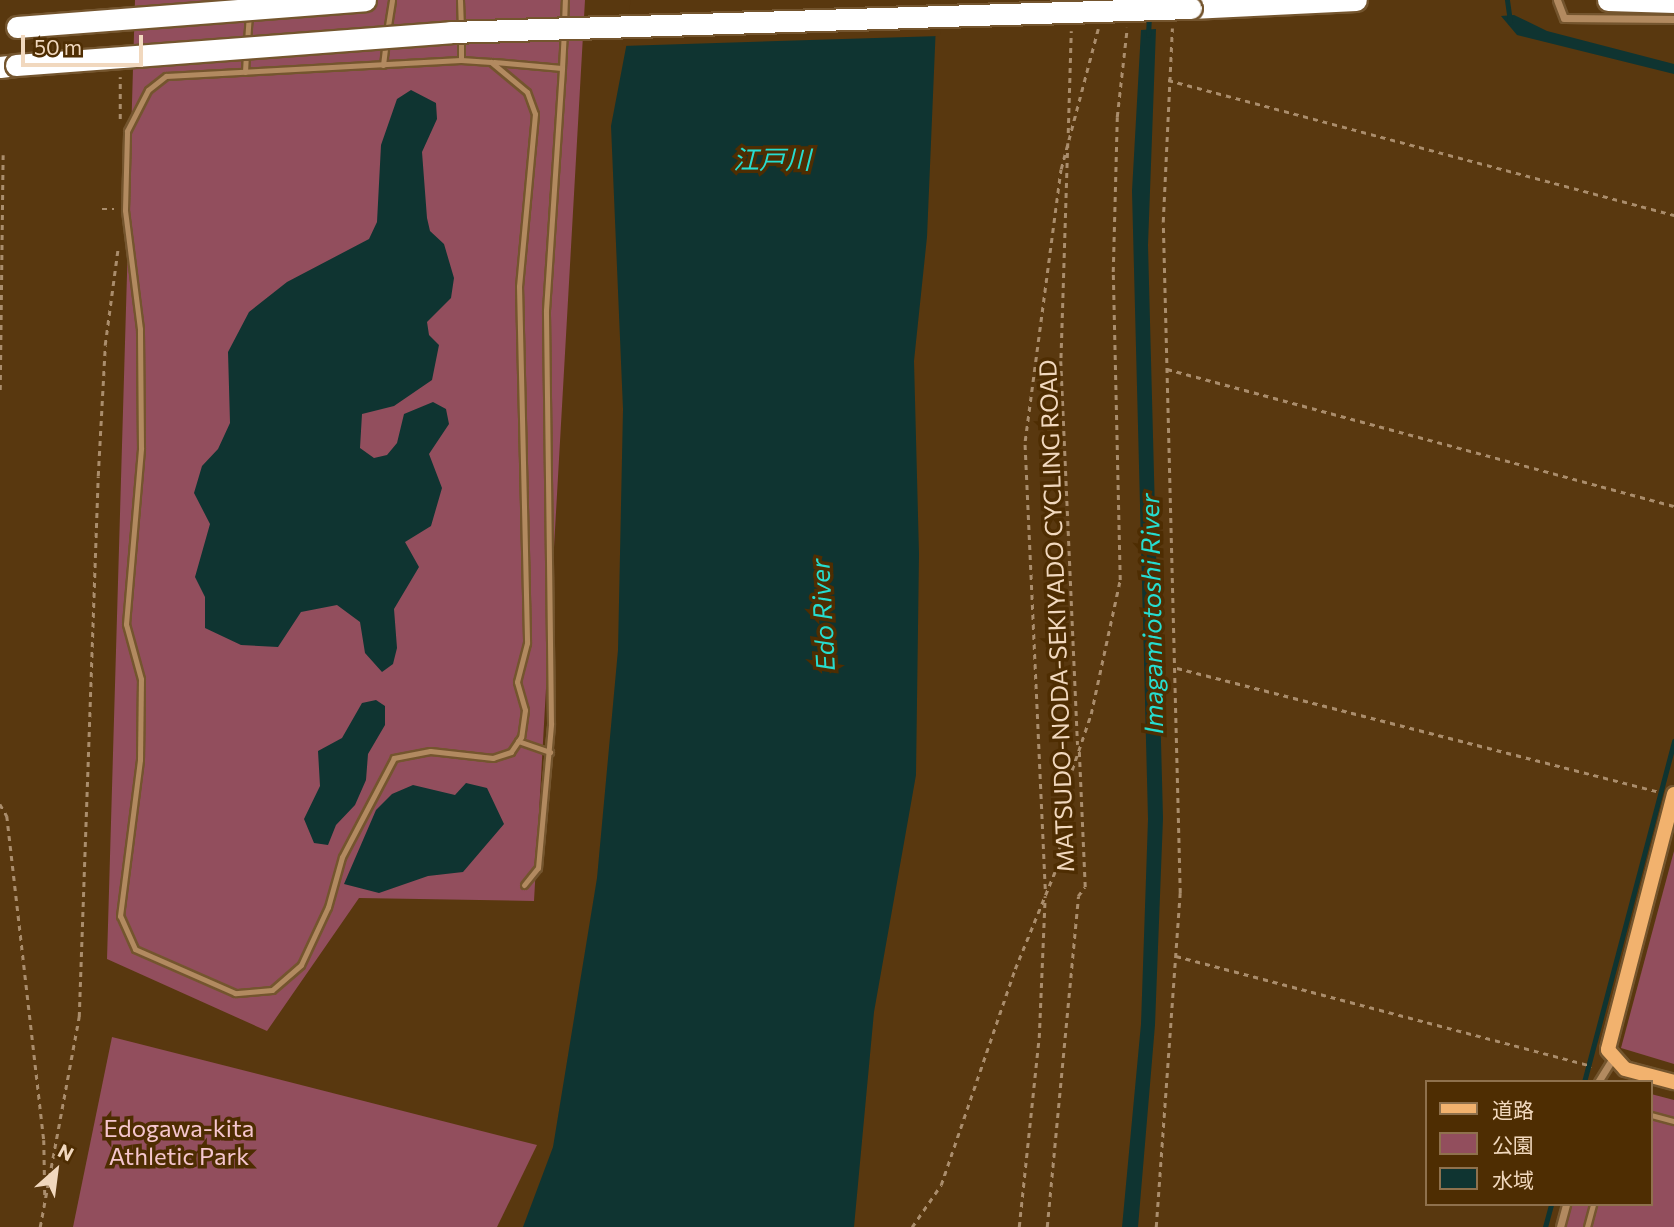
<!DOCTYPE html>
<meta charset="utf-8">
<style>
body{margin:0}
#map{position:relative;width:1674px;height:1227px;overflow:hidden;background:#59380f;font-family:Commissioner,"Noto Sans JP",sans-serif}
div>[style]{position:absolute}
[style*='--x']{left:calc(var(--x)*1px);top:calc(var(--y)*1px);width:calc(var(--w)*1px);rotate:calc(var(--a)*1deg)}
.green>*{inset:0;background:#924e5d}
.water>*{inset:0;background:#0f3431}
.pier>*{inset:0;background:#59380f}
.stream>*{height:5px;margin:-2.5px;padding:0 2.5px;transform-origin:2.5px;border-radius:2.5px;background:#0f3431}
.path>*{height:2.5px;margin-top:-1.25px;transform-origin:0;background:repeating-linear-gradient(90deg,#aa8d6c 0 5px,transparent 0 10px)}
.roads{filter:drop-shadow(2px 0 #74552e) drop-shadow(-2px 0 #74552e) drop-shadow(0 2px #74552e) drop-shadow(0 -2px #74552e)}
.lane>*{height:5px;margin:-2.5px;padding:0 2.5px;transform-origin:2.5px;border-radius:2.5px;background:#b28a60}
.street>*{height:7px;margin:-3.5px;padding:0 3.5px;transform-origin:3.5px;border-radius:3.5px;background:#b28a60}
.secondary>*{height:14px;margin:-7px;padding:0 7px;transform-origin:7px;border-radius:7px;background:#f2b26e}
.highway>*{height:21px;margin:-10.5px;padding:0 10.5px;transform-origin:10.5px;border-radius:10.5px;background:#fff}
.bridges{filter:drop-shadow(2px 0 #74552e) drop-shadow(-2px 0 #74552e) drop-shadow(0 2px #74552e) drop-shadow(0 -2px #74552e)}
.highway-bridge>*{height:21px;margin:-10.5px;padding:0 10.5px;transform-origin:10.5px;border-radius:10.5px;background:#fff}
span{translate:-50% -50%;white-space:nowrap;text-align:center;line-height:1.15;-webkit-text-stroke:7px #4e2d02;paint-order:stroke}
.street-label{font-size:24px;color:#f1d8be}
.park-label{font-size:24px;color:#f5c6ce}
.water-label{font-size:26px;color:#26ddd0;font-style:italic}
.legend{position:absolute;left:1425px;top:1080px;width:228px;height:126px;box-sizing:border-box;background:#4e2d02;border:2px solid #8f714d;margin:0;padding:9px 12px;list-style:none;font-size:21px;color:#f1d8be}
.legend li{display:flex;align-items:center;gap:14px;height:35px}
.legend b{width:35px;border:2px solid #8f714d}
.north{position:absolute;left:21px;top:1136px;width:70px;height:70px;-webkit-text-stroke:5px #4e2d02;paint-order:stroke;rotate:28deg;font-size:19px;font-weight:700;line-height:28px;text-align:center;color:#f1d8be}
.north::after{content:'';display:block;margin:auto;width:24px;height:32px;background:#f1d8be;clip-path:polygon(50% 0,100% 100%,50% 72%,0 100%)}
.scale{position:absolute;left:21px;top:35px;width:122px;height:32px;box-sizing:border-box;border:4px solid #f1d8be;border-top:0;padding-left:9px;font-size:21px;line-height:24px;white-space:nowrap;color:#f1d8be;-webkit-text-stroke:5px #4e2d02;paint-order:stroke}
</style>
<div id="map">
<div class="green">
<i style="clip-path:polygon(135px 0,585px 0,534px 901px,359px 898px,267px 1031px,107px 959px)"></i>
<i style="clip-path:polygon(1674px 851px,1674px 1064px,1621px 1048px)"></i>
<i style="clip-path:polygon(112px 1037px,537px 1145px,497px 1227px,73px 1227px)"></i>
<i style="clip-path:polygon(1651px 1094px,1674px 1100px,1674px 1227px,1566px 1227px,1572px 1204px,1651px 1204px)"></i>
</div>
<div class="water">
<i style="clip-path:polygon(635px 0,937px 0,927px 237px,914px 361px,919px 554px,916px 775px,874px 1012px,854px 1227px,523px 1227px,553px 1147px,597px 878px,618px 650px,623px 409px,611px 126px)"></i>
<i style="clip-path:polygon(1514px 15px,1547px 31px,1674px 64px,1674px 74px,1517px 35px,1501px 16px)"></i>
<i style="clip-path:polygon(1156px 29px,1148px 245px,1163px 818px,1155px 1025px,1138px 1227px,1122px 1227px,1141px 1024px,1148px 819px,1132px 191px,1141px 30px)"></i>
<i style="clip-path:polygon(411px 90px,436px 103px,437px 119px,422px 152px,427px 218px,430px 231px,444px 244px,454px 278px,451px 298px,427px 322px,429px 335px,439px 345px,432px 380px,394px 406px,362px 414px,360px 448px,374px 458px,387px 455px,397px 443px,404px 414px,433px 402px,446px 409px,449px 424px,429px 454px,442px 488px,431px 526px,405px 542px,419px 567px,394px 609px,397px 648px,393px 664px,382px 672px,365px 653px,360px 622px,337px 605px,301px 612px,278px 647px,241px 645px,205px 628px,205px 597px,195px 577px,210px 524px,194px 493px,202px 466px,218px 449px,230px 423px,228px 352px,249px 312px,287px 282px,369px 239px,377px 222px,381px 145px,397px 99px)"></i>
<i style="clip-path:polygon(376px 700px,385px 706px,385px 725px,368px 754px,366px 780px,355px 805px,336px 825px,328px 845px,314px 843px,304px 819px,320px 786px,318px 751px,342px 738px,362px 703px)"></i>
<i style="clip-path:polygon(466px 783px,487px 788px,504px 824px,463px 872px,428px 876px,379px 893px,344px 884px,376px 810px,392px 794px,413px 785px,455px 795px)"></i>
</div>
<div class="pier">
<i style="clip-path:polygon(631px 0,941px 0,940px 36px,622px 46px)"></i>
</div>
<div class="stream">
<i style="--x:1507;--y:0;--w:22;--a:82"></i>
<i style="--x:1148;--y:35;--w:21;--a:-87"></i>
<i style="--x:1584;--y:1082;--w:353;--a:-75.2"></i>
<i style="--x:1545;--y:1227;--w:24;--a:-75"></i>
</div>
<div class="path">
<i style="--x:1168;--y:80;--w:524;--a:14.94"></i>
<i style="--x:120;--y:119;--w:42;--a:-90"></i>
<i style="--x:1068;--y:133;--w:102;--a:-88.3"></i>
<i style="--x:1068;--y:143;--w:218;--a:91.8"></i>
<i style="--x:1061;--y:361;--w:384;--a:87.5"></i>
<i style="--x:102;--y:209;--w:12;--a:0"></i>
<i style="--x:1167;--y:369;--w:525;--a:15.12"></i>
<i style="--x:0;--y:390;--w:235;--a:-89.3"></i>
<i style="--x:1177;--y:668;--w:499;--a:14.4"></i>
<i style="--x:0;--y:804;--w:14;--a:60"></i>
<i style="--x:7;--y:816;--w:326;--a:83.5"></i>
<i style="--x:44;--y:1140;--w:59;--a:89"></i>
<i style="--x:1045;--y:889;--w:448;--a:-92.6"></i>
<i style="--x:1025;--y:441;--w:274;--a:-82.5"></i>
<i style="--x:1061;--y:169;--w:145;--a:-75.2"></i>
<i style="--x:1176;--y:956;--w:430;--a:14.8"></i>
<i style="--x:40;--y:1227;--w:214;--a:-79.5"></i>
<i style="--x:79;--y:1017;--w:541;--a:-87.99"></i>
<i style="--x:98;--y:476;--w:131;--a:-86.9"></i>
<i style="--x:105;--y:345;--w:98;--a:-82.4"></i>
<i style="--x:912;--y:1227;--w:51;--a:-55.4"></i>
<i style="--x:941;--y:1185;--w:228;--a:-71.1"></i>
<i style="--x:1015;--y:969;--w:108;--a:-67.7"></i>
<i style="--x:1056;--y:869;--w:100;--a:-80.8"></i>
<i style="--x:1072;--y:770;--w:59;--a:-71.3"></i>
<i style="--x:1091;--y:714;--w:137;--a:-77.8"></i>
<i style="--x:1120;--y:580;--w:308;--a:-91.3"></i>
<i style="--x:1113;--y:272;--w:155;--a:-88.5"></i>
<i style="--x:1117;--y:117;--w:90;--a:-83.6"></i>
<i style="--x:1019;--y:1227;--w:190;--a:-84"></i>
<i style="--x:1039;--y:1038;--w:142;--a:-87.6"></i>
<i style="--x:1047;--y:1227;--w:332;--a:-84.6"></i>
<i style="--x:1078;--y:896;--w:11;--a:-52"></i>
<i style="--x:1085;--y:887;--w:136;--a:-92.5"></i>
<i style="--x:1156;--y:1227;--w:335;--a:-85.9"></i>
<i style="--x:1180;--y:893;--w:671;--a:-91.45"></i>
<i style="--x:1163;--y:222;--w:194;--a:-87.3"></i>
</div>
<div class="roads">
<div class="lane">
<i style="--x:460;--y:0;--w:28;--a:88"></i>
<i style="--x:564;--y:25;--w:25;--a:-88"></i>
<i style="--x:387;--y:32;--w:32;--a:-81"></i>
<i style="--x:461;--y:38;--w:22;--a:90"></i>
<i style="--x:247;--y:42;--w:28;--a:-86"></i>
<i style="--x:461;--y:60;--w:30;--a:4"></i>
<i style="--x:491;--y:62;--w:47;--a:39.8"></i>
<i style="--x:527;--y:92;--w:23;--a:70"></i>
<i style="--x:535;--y:114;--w:173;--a:95.3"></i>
<i style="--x:519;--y:286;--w:357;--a:88.7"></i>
<i style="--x:527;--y:643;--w:40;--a:104.4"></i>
<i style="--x:517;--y:682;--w:29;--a:74"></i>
<i style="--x:525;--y:710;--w:27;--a:98"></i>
<i style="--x:521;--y:737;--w:18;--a:124"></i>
<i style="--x:511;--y:752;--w:19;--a:162"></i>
<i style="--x:493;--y:758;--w:63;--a:-173.7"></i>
<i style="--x:430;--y:751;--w:37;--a:169"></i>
<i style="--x:394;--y:758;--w:112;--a:117.7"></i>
<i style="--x:342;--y:857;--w:52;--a:105.6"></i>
<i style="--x:328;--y:907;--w:64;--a:115"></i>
<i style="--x:301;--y:965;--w:38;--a:139"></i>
<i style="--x:272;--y:990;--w:37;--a:175"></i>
<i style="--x:235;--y:993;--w:109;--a:-156.3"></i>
<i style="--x:135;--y:949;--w:36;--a:-114"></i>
<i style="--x:120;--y:916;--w:157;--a:-82.7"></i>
<i style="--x:140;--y:760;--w:81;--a:-89.3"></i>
<i style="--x:141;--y:679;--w:57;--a:-105.3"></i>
<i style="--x:126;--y:624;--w:177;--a:-85.1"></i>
<i style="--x:141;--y:448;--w:119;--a:-90.5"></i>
<i style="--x:140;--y:329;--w:120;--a:-97.2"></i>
<i style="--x:125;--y:210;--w:79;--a:-88.5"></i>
<i style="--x:127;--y:131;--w:46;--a:-62.9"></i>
<i style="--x:148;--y:90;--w:23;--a:-38"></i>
<i style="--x:166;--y:76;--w:295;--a:-3.1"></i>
<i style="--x:494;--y:62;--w:68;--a:5"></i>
<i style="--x:562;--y:68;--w:33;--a:-87"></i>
<i style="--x:383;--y:65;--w:24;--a:-83"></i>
<i style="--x:245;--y:72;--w:20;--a:-87"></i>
<i style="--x:518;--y:741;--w:34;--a:19"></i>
<i style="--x:524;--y:885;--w:22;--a:-51"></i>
<i style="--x:538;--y:868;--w:145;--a:-84.8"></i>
<i style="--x:551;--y:724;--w:414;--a:-90.7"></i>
<i style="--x:546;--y:310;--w:243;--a:-86.2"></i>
<i style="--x:1651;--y:1115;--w:24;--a:15"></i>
<i style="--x:1587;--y:1227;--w:24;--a:-75"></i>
</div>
<div class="street">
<i style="--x:1557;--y:0;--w:19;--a:69"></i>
<i style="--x:1564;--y:18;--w:110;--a:0.5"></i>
<i style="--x:1598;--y:1082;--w:26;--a:-58"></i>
<i style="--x:1560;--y:1227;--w:24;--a:-75"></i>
</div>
<div class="secondary">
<i style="--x:1674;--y:794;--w:264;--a:104.5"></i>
<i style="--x:1608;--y:1050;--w:25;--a:48"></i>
<i style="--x:1625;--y:1069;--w:51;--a:14.9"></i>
</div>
<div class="highway">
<i style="--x:1608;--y:0;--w:66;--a:1.7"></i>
<i style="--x:1191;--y:8;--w:165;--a:-2.8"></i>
<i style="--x:0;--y:67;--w:16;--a:-7"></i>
</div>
</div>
<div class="bridges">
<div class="highway-bridge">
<i style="--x:17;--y:27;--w:349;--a:-4.4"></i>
<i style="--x:16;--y:65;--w:436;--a:-4.3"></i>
<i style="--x:451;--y:32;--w:740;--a:-1.86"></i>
</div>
</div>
<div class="street-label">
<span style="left:1056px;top:616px;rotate:-92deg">MATSUDO-NODA-SEKIYADO CYCLING ROAD</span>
</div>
<div class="park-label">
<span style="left:179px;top:1142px">Edogawa-kita<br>Athletic Park</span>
</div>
<div class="water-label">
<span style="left:772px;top:159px">江戸川</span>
<span style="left:1151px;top:614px;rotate:-91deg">Imagamiotoshi River</span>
<span style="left:822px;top:615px;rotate:-93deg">Edo River</span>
</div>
<ul class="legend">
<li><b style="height:9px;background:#f2b26e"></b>道路</li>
<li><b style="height:19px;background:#924e5d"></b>公園</li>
<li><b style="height:19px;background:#0f3431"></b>水域</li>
</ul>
<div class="north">N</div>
<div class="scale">50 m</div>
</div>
